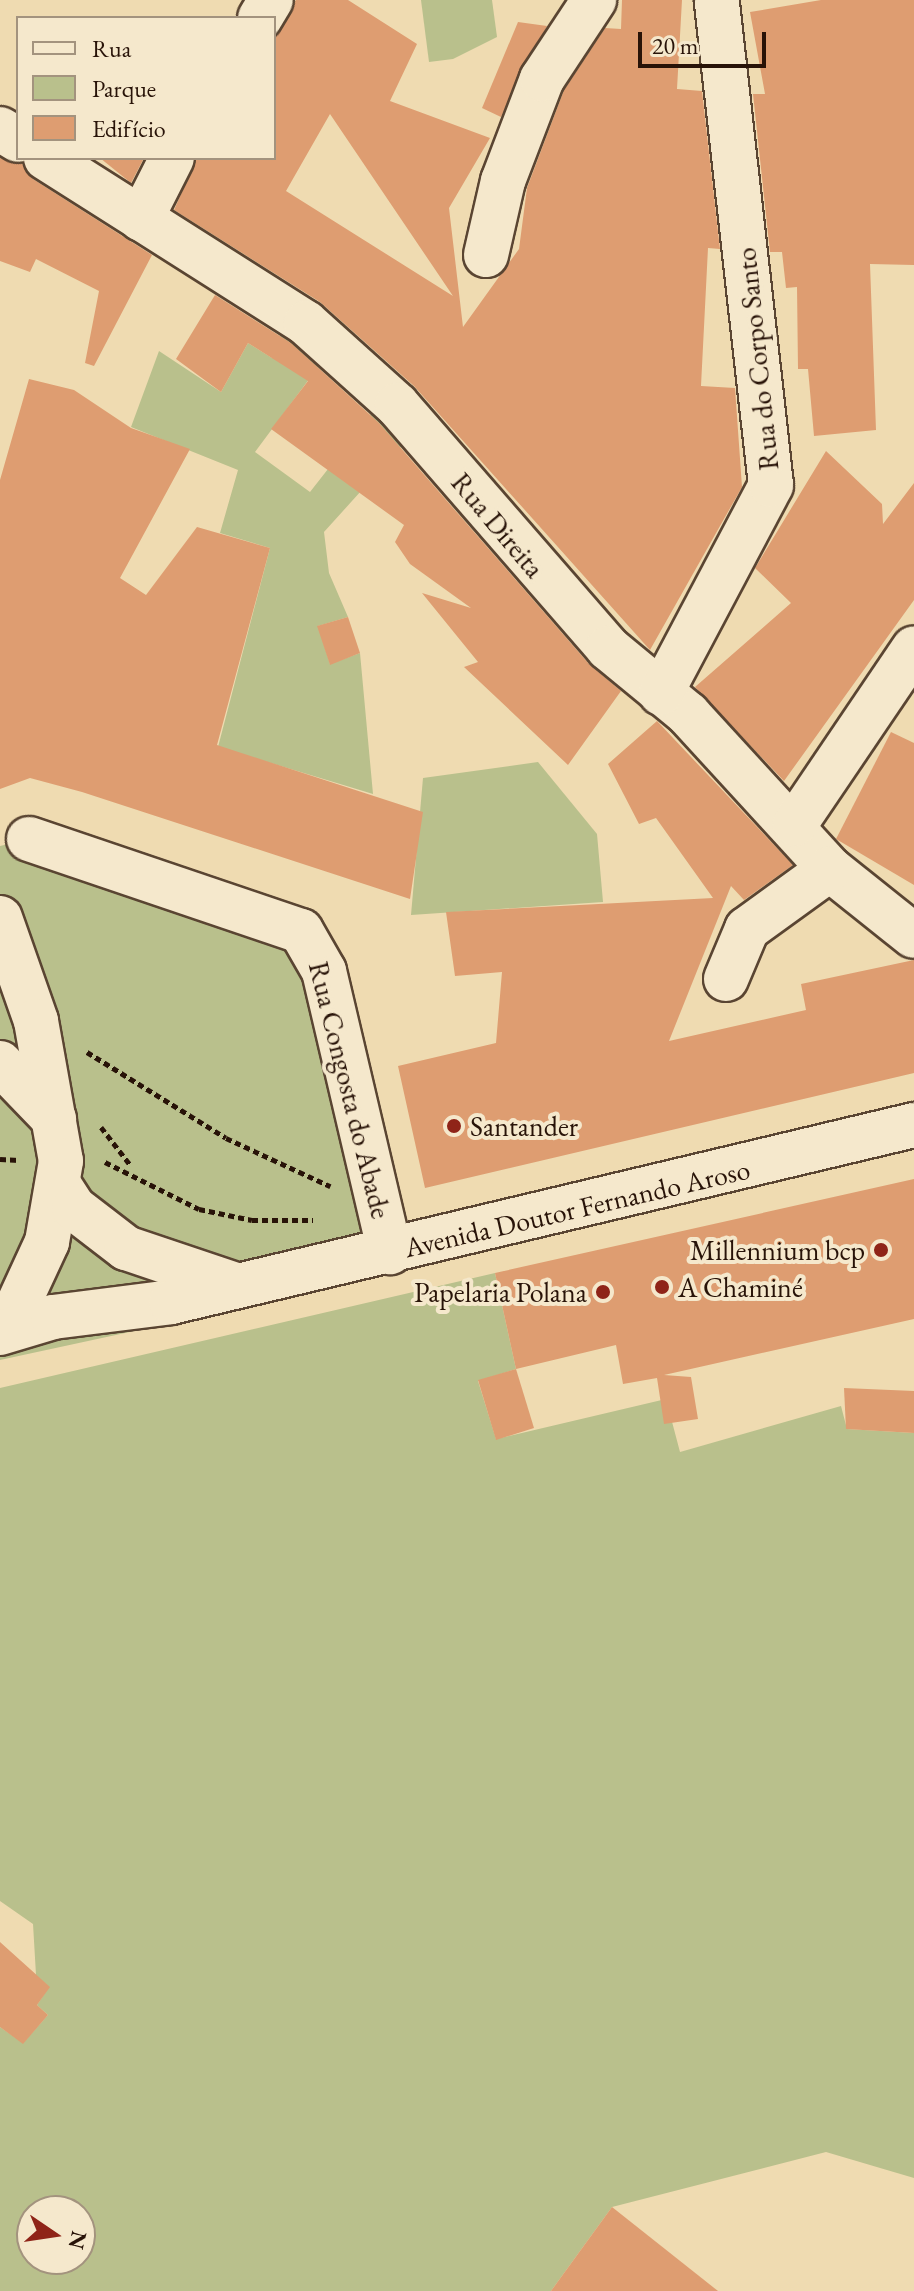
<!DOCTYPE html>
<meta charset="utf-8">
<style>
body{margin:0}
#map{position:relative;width:914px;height:2291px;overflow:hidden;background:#efdbb1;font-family:"EB Garamond",serif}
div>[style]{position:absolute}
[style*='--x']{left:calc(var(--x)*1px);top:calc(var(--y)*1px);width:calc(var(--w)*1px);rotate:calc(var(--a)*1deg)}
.green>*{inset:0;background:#b9c08c}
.building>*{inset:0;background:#de9d71}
.path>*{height:5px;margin-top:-2.5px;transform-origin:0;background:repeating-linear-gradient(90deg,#281308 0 6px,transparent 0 10px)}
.roads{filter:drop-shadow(2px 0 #5a4532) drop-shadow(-2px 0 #5a4532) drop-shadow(0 2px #5a4532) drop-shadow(0 -2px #5a4532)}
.minor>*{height:44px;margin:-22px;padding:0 22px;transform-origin:22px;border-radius:22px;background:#f5e8cc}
.secondary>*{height:44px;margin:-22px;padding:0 22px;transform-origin:22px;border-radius:22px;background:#f5e8cc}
.dots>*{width:22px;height:22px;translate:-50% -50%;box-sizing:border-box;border:4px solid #f5e8cc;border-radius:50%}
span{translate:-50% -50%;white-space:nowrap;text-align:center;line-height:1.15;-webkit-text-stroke:8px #f5e8cc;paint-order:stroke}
.street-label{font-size:28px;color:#281308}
.poi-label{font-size:28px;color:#281308}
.left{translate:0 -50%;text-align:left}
.right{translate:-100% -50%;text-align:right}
.legend{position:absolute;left:16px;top:16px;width:260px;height:144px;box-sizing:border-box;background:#f5e8cc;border:2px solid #a3937e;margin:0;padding:10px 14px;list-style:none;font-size:24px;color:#281308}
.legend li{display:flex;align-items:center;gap:16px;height:40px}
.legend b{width:40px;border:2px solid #a3937e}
.north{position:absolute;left:16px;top:2195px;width:80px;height:80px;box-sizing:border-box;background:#f5e8cc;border:2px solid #a3937e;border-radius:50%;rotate:103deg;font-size:22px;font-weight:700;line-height:32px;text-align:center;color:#281308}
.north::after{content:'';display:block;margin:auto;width:28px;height:36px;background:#8f2418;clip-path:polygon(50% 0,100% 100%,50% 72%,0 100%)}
.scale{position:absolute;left:638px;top:32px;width:128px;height:36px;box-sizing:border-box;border:4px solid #281308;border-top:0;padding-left:10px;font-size:24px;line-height:28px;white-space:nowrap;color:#281308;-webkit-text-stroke:6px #f5e8cc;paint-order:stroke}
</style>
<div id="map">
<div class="green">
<i style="clip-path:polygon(421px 0,492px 0,497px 37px,453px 59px,429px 62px)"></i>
<i style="clip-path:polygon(286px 321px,324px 359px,255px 452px,310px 492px,379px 404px,408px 439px,324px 532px,329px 573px,348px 617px,318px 626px,330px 664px,360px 653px,373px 794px,218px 747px,270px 548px,220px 533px,238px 470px,131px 427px,159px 351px,221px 392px,248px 343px,272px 358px)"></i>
<i style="clip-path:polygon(538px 762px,597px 834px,603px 902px,411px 915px,423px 778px)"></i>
<i style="clip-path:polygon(29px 839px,301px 931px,390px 1252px,240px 1286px,260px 1304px,0 1360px,0 846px)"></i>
<i style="clip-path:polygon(evenodd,495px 1273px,516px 1369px,478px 1381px,496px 1439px,666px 1399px,680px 1452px,841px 1406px,847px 1429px,914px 1433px,914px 2178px,826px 2152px,612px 2207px,551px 2291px,0 2291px,0 2027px,23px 2043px,48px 2015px,37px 2005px,49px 1987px,36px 1975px,33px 1924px,0 1901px,0 1388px,495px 1273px,32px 2211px,80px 2211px,80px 2259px,32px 2259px,32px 2211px)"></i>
</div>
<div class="building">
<i style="clip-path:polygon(evenodd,296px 0,348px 0,417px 44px,390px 101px,490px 138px,449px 208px,463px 327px,519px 249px,527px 188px,564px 90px,605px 28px,621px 29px,622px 0,682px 0,677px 89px,702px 91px,720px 249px,708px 248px,701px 386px,735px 388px,742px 487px,650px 650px,414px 386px,320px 302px,174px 210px,197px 158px,274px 158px,274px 38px,296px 0,330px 114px,453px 296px,286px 191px,330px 114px)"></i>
<i style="clip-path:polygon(821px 0,914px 0,914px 265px,870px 264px,876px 430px,814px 436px,808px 369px,798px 369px,797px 287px,786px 288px,782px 252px,770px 252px,753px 94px,765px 94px,750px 12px)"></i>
<i style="clip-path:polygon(518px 22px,547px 26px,501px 117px,482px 108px)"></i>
<i style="clip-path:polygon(0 158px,22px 164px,33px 179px,152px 255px,94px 366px,85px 363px,99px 291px,36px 259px,30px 272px,0 261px)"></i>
<i style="clip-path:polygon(100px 158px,144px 158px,131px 183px)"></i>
<i style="clip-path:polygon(215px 295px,291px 343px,379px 423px,589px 664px,621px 691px,568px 765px,464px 667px,478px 662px,422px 593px,471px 608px,410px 564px,395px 542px,404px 525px,271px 429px,308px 381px,248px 343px,221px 392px,176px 359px)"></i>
<i style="clip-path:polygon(29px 379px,74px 390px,131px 428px,190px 449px,120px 578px,146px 595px,197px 527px,270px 548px,217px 745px,423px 812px,410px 899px,82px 792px,30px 778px,0 789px,0 480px)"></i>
<i style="clip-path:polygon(826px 451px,882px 504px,883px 524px,914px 483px,914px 600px,784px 781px,695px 687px,791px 603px,755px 568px)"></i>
<i style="clip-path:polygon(348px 617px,360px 653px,330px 665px,317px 626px)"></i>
<i style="clip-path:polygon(657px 721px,793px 865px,744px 900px,731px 886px,669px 1041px,806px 1010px,801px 984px,914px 960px,914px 1073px,425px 1188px,398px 1066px,496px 1043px,502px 972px,455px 976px,446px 912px,713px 898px,656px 818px,639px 824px,608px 764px)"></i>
<i style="clip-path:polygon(891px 732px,914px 743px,914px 885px,836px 839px)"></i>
<i style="clip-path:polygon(914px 1179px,914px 1319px,664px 1375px,691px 1377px,698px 1419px,664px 1424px,657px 1378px,623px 1384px,616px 1345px,516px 1369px,495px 1273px)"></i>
<i style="clip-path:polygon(516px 1369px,534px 1428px,496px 1440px,478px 1380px)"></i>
<i style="clip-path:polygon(844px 1388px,914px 1391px,914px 1433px,846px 1429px)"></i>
<i style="clip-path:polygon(0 1942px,50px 1987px,37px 2005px,48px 2015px,23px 2044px,0 2027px)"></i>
<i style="clip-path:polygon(612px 2207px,718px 2291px,551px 2291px)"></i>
</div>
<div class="path">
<i style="--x:87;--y:1052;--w:163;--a:31.7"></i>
<i style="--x:226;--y:1138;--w:115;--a:24.8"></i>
<i style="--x:101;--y:1127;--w:49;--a:52.4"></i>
<i style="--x:0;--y:1159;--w:19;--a:3"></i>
<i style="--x:105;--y:1162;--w:105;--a:26.6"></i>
<i style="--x:199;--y:1209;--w:54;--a:11.7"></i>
<i style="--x:252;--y:1220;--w:61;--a:0"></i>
</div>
<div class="roads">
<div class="minor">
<i style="--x:260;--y:18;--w:21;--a:-59"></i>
<i style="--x:0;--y:129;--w:21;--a:31"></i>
<i style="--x:46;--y:158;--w:308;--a:32.4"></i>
<i style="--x:306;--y:323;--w:122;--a:42"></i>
<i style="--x:397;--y:405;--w:322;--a:49"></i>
<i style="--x:608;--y:648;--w:104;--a:39.5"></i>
<i style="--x:688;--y:714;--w:210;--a:47.5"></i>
<i style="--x:830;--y:869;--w:107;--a:38.6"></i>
<i style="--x:141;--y:219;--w:68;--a:-63.1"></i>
<i style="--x:486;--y:255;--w:76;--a:-77.1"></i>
<i style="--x:503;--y:181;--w:109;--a:-69.1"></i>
<i style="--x:542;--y:79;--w:95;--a:-56.6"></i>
<i style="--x:661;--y:693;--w:235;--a:-62.1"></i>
<i style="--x:771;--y:485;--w:488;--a:-96.4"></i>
<i style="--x:795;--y:824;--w:212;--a:-55.9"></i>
<i style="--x:29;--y:839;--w:287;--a:18.7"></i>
<i style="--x:301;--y:931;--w:46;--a:60.1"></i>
<i style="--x:324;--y:971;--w:289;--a:76.8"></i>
<i style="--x:726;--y:979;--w:54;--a:-67.2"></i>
<i style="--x:747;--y:929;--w:102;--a:-35.9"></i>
</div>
<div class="secondary">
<i style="--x:0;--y:918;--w:109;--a:70.7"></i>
<i style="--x:36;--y:1021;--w:142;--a:79.9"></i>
<i style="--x:61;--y:1161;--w:82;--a:99.8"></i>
<i style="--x:47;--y:1242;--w:72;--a:114.8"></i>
<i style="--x:17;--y:1307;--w:24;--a:135"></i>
<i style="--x:0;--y:1063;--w:78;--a:46"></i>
<i style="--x:59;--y:1185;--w:27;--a:57"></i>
<i style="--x:74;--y:1208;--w:66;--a:37.6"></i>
<i style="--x:126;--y:1248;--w:113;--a:18.6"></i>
<i style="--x:0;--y:1333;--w:55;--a:-16.8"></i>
<i style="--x:53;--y:1317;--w:119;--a:-7.2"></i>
<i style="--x:171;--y:1302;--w:764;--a:-13.4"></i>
</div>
</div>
<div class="dots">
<i style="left:454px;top:1126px;background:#8f2418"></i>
<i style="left:881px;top:1250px;background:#8f2418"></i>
<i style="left:662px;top:1287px;background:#8f2418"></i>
<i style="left:603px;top:1292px;background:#8f2418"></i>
</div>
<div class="street-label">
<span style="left:757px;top:359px;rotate:-96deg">Rua do Corpo Santo</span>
<span style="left:498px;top:525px;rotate:50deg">Rua Direita</span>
<span style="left:350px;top:1090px;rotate:76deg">Rua Congosta do Abade</span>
<span style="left:577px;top:1208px;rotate:-13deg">Avenida Doutor Fernando Aroso</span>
</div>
<div class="poi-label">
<span class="left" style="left:470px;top:1126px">Santander</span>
<span class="right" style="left:865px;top:1250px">Millennium bcp</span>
<span class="left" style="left:678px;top:1287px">A Chaminé</span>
<span class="right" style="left:587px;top:1292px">Papelaria Polana</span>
</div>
<ul class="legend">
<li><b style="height:10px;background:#f5e8cc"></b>Rua</li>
<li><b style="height:22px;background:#b9c08c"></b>Parque</li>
<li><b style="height:22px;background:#de9d71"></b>Edifício</li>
</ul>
<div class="north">N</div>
<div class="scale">20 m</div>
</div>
